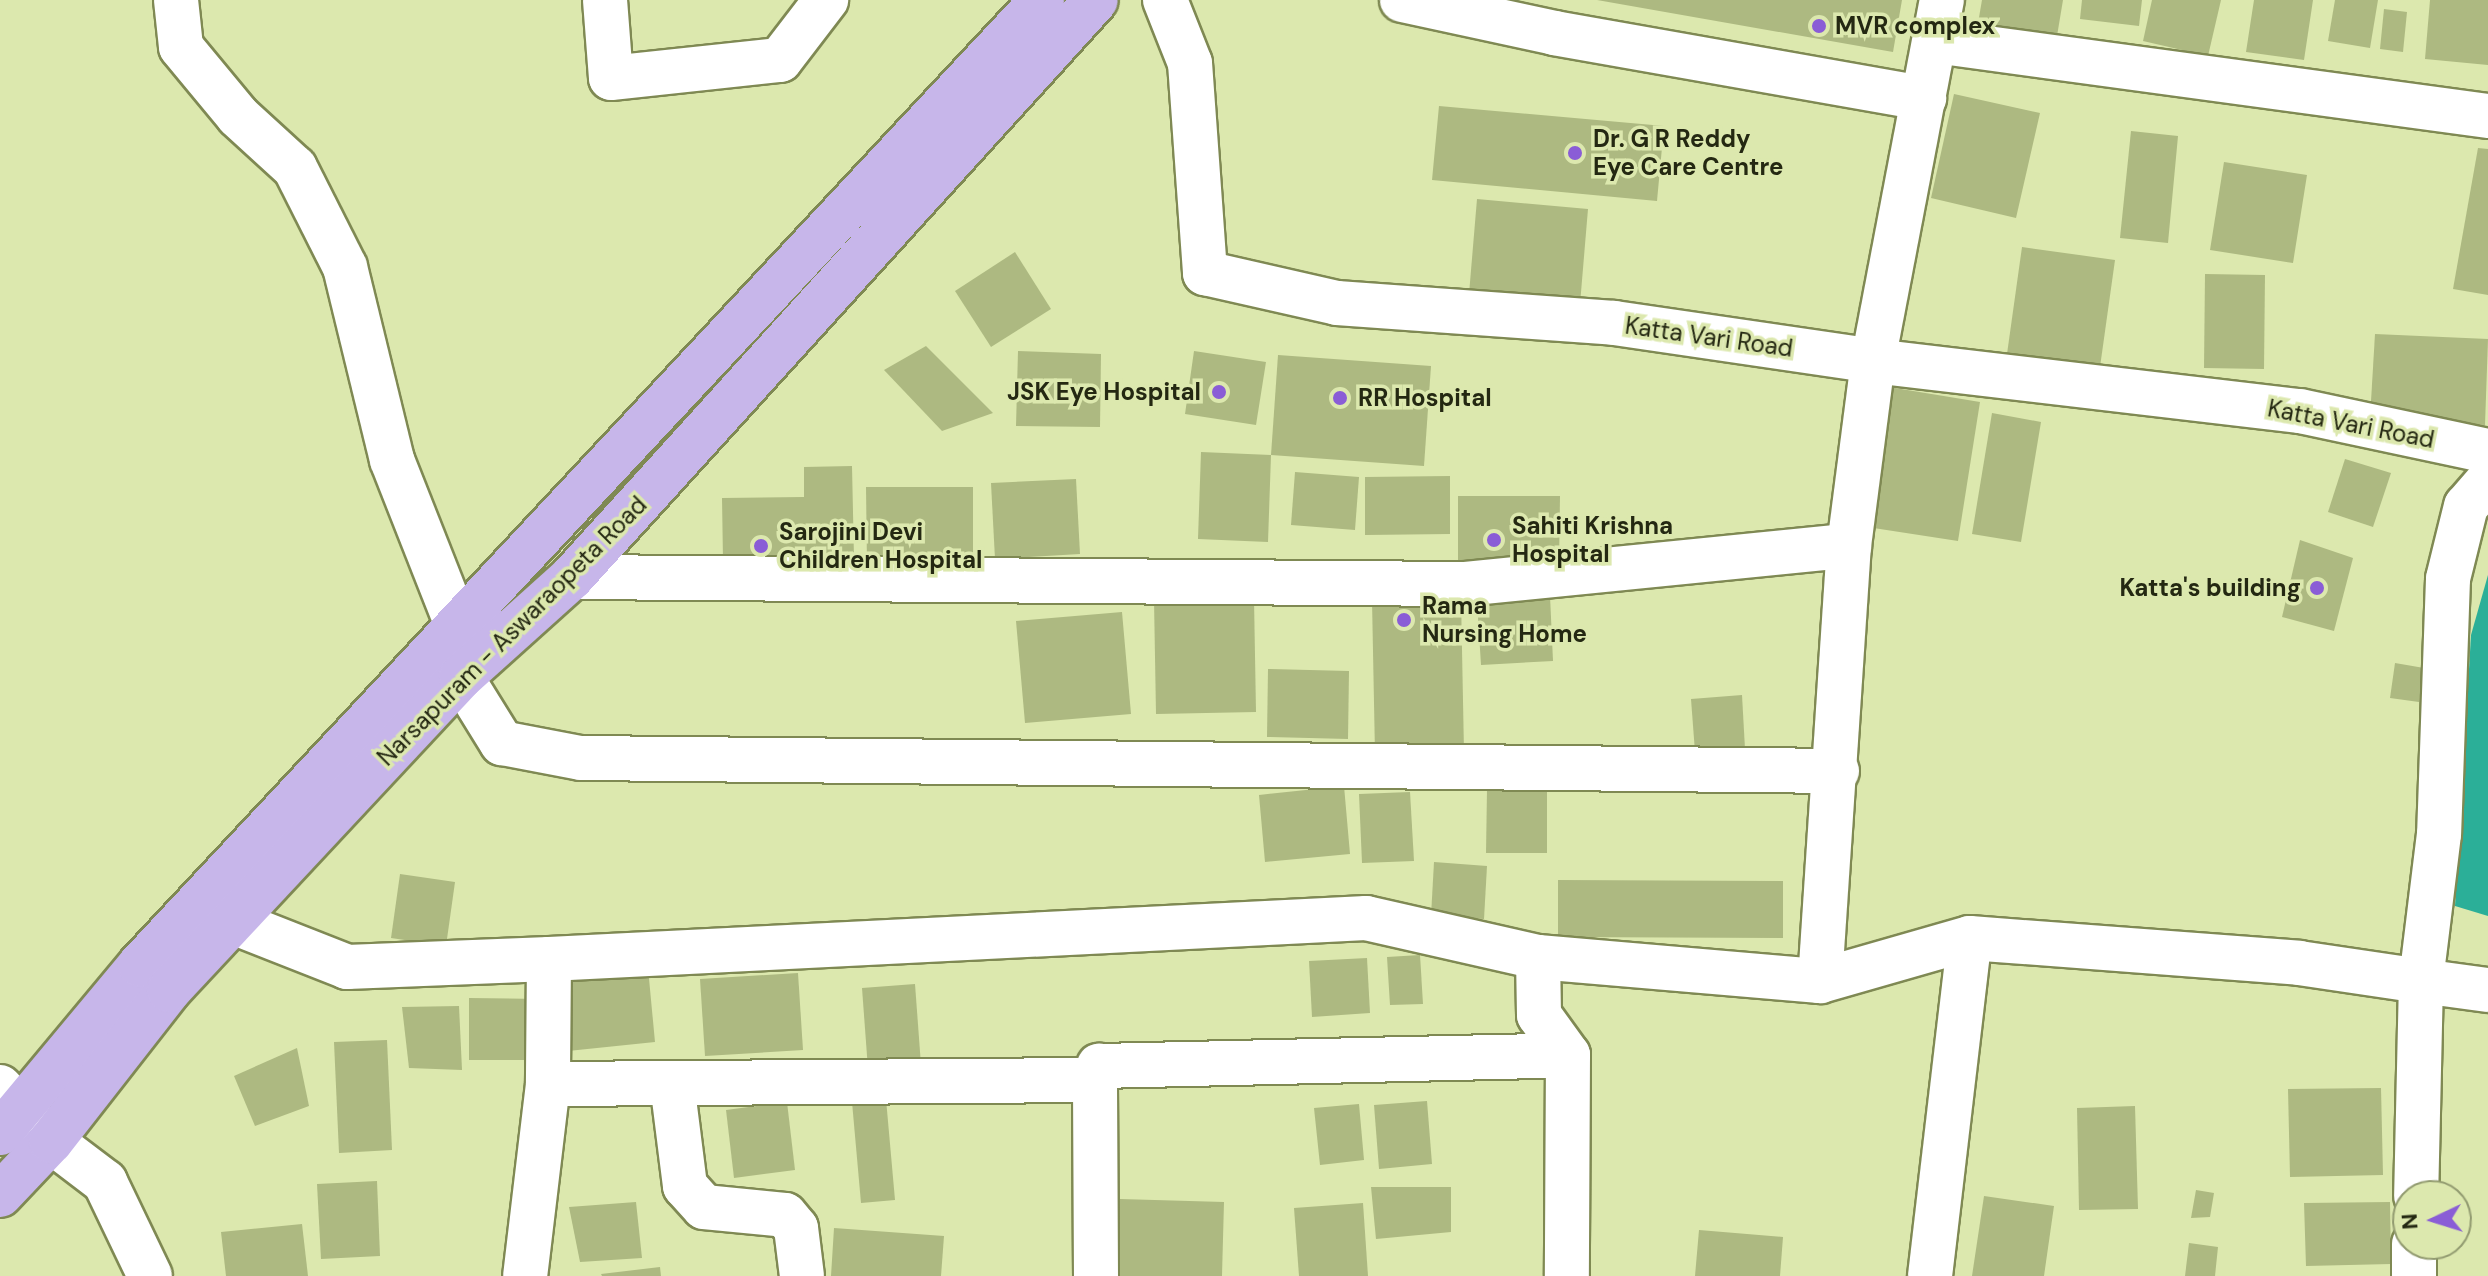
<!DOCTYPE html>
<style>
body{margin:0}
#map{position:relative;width:2488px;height:1276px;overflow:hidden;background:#dce8ae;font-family:"DM Sans",sans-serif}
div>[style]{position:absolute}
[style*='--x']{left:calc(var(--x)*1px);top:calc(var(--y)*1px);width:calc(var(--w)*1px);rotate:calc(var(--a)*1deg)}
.water>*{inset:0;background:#2baf98}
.building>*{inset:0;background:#adb981}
.roads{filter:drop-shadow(2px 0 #7f8953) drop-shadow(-2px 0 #7f8953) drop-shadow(0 2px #7f8953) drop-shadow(0 -2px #7f8953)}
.minor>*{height:44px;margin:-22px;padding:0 22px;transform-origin:22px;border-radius:22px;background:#fff}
.major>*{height:44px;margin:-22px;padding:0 22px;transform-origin:22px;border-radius:22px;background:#c7b6ea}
.dots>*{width:22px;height:22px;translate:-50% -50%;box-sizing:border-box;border:4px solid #dce8ae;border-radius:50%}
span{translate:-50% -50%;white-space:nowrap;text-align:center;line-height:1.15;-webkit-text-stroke:7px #dce8ae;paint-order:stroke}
.poi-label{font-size:24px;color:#242812;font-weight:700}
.left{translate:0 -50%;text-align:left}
.right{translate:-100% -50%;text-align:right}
.street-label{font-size:24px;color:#242812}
.north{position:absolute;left:2392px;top:1180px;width:80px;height:80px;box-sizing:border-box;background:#dce8ae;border:2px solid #929b70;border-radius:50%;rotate:266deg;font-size:22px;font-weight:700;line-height:32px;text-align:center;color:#242812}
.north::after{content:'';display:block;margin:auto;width:28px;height:36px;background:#8a5dd6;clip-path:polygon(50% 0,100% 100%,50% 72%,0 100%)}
</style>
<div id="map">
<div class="water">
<i style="clip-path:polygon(2488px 575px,2488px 916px,2455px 906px,2471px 635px)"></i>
</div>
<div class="building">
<i style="clip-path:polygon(1597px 0,1902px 0,1893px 52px)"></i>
<i style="clip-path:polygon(1982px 0,2063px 0,2056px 42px,1977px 29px)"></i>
<i style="clip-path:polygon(2082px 0,2142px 0,2139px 26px,2080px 19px)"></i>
<i style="clip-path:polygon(2152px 0,2221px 0,2208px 56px,2143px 41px)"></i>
<i style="clip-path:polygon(2254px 0,2313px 0,2304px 60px,2246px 52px)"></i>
<i style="clip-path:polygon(2335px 0,2378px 0,2370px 48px,2328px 41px)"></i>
<i style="clip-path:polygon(2430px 0,2488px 0,2488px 65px,2425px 59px)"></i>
<i style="clip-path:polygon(2384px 9px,2407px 12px,2403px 52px,2380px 49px)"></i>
<i style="clip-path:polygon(1954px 94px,2040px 113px,2016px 218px,1931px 198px)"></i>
<i style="clip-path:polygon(1439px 106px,1664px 126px,1657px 201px,1432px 180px)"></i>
<i style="clip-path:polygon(2131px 131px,2178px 136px,2168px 243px,2120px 238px)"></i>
<i style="clip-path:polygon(2478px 148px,2488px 149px,2488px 295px,2453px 289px)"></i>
<i style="clip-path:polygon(2224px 162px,2307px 175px,2293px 263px,2210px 250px)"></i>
<i style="clip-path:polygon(1477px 199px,1588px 209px,1579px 316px,1468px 306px)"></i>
<i style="clip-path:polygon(2022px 247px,2115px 260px,2100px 367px,2007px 354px)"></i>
<i style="clip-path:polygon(1015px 252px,1051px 309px,991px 347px,955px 291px)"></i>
<i style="clip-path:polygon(2205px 274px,2265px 275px,2264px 369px,2204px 368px)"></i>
<i style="clip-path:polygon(2375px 334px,2488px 339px,2485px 425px,2370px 418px)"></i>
<i style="clip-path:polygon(926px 346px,993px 413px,942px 431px,884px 370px)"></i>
<i style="clip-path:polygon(1018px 351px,1101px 354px,1100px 427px,1016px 426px)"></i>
<i style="clip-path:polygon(1194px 351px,1266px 362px,1256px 425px,1185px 414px)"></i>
<i style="clip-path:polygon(1278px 355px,1431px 366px,1424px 466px,1271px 455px)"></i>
<i style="clip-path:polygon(1889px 387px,1980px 402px,1958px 541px,1867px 527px)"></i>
<i style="clip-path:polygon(1992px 413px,2041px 422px,2021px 542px,1972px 534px)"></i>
<i style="clip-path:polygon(1201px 452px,1271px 455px,1268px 542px,1198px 539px)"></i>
<i style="clip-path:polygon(2345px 459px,2391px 473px,2373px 527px,2328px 512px)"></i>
<i style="clip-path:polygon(852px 466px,854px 558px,723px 560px,722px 498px,804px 497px,804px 467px)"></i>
<i style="clip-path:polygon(1295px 472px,1359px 477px,1355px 530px,1291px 525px)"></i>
<i style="clip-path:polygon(1450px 476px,1450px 534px,1365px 535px,1365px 477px)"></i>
<i style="clip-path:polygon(1076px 479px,1080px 554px,995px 559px,991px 483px)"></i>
<i style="clip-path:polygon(866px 487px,973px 487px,973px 566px,867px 566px)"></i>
<i style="clip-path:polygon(1458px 496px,1560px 496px,1559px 568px,1458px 568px)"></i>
<i style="clip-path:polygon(2300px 540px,2353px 558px,2334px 631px,2282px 617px)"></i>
<i style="clip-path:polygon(1550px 596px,1553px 661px,1481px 665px,1477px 601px)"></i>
<i style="clip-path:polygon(1461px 598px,1464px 752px,1375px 754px,1372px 600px)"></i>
<i style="clip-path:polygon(1254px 599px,1256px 712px,1156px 714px,1154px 600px)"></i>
<i style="clip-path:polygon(1122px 612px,1131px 714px,1025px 723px,1016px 621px)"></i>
<i style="clip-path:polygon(2395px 663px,2424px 668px,2419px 702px,2390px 698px)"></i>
<i style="clip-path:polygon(1268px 669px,1349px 671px,1348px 739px,1267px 737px)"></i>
<i style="clip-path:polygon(1742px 695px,1745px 749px,1695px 752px,1691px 699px)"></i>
<i style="clip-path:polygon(1344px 786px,1350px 854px,1265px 862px,1259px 795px)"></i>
<i style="clip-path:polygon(1487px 790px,1547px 791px,1547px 853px,1486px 853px)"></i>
<i style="clip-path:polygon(1410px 792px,1414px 861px,1362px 863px,1359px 794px)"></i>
<i style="clip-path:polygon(1434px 862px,1487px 866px,1484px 919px,1431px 916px)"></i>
<i style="clip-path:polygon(400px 874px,455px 882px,446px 946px,391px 938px)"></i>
<i style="clip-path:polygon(1558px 880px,1783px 881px,1783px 938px,1558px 937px)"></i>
<i style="clip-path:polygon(1420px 955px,1423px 1004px,1390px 1005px,1387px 957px)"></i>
<i style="clip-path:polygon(1367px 958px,1370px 1013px,1312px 1017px,1309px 961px)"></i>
<i style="clip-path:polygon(648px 968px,655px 1042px,568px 1051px,561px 977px)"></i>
<i style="clip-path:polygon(798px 973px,803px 1050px,705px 1056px,700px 979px)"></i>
<i style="clip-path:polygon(915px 984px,921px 1065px,868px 1069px,862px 988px)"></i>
<i style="clip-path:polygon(469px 998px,540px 999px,540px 1060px,469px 1060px)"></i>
<i style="clip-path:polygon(459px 1006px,462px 1070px,409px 1068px,402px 1007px)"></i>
<i style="clip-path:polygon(387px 1040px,392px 1150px,339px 1153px,334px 1042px)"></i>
<i style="clip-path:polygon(297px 1048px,309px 1106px,255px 1126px,234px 1076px)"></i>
<i style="clip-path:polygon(2381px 1088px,2383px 1175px,2290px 1177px,2288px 1089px)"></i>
<i style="clip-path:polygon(886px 1099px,895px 1200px,861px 1203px,852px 1102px)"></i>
<i style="clip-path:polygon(1427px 1101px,1432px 1164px,1379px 1169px,1374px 1105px)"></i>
<i style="clip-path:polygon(787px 1102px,795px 1170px,734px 1178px,726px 1110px)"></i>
<i style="clip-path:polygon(1359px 1104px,1364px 1160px,1320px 1165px,1314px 1108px)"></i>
<i style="clip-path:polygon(2135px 1106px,2138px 1209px,2079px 1210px,2077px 1108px)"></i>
<i style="clip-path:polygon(377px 1181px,380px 1256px,321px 1259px,317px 1184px)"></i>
<i style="clip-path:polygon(1371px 1187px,1451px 1187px,1451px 1232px,1376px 1239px)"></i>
<i style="clip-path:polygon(2196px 1190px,2214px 1193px,2210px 1217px,2191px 1218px)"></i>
<i style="clip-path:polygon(1984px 1196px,2054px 1206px,2044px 1276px,1972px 1276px)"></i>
<i style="clip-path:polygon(1120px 1199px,1224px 1202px,1222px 1276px,1118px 1276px)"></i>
<i style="clip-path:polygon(636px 1202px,642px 1258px,580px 1262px,569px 1207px)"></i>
<i style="clip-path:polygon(2390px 1202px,2391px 1264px,2306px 1266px,2304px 1203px)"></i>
<i style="clip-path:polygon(1363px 1203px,1368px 1276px,1299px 1276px,1294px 1208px)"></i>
<i style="clip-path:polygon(302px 1224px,308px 1276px,226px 1276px,221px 1232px)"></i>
<i style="clip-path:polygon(834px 1228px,944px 1236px,941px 1276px,831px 1276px)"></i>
<i style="clip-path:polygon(1699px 1230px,1783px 1237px,1780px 1276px,1695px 1276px)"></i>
<i style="clip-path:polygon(2189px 1243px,2218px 1247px,2215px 1276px,2185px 1276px)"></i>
<i style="clip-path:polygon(660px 1267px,661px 1276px,602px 1276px,601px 1274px)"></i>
</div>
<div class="roads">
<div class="minor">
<i style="--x:176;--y:0;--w:47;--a:83.9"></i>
<i style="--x:181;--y:47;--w:89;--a:50.4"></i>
<i style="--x:238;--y:116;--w:77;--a:42.4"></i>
<i style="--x:295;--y:168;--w:111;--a:63.2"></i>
<i style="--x:345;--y:267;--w:199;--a:76.3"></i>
<i style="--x:392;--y:460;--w:177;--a:68.5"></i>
<i style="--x:605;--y:0;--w:78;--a:85.6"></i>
<i style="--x:611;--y:78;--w:170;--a:-6.1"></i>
<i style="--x:780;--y:60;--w:76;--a:-52.5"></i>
<i style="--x:1165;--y:0;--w:68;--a:68.4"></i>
<i style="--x:1190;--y:63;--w:211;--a:85.9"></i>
<i style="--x:1205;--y:273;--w:135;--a:12.8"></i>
<i style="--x:1337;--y:303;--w:278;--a:4.1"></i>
<i style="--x:1614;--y:323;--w:262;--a:8.3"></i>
<i style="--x:1873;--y:361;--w:430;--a:6.7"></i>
<i style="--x:2300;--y:411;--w:192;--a:12"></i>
<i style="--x:1402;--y:0;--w:156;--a:12.2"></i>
<i style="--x:1554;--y:33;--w:376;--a:10"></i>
<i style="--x:1935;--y:41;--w:558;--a:7.72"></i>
<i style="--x:2488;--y:481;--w:33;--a:131"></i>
<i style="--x:2466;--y:506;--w:75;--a:103.9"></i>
<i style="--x:2448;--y:579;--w:255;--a:92"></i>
<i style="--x:2439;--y:834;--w:148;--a:97"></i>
<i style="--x:2421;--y:981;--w:68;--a:7.7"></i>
<i style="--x:572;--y:577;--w:893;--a:0.45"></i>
<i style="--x:1465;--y:584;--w:386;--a:-5.7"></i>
<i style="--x:461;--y:677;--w:78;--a:58.2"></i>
<i style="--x:502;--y:743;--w:80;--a:10.8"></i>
<i style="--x:581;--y:758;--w:1256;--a:0.59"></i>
<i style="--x:233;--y:922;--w:123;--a:21.5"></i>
<i style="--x:347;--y:967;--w:202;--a:-2.3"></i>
<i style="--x:549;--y:959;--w:125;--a:90.5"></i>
<i style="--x:548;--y:1084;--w:193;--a:96.8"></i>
<i style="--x:1538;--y:957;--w:58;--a:89"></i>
<i style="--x:1539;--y:1015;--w:49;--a:54.1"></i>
<i style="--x:1568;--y:1055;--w:221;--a:90.3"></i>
<i style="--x:549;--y:959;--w:818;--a:-2.87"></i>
<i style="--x:1366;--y:918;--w:176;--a:12.8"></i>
<i style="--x:1538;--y:957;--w:283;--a:4.9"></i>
<i style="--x:1820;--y:981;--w:156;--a:-16"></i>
<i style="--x:1970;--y:938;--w:330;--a:4.3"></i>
<i style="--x:2299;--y:963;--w:123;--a:8.4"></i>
<i style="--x:2421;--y:981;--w:215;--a:91.3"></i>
<i style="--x:1820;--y:981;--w:436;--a:-86.2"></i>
<i style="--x:1849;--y:546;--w:187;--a:-82.6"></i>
<i style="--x:1873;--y:361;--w:368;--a:-79.2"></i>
<i style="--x:672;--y:1083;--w:104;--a:82.8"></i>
<i style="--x:685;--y:1186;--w:28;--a:48"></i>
<i style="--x:704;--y:1207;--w:81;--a:5.6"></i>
<i style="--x:785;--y:1215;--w:17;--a:50"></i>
<i style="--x:796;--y:1228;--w:48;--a:82.9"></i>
<i style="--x:548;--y:1084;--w:547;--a:-0.42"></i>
<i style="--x:0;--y:1087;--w:74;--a:46.6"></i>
<i style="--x:51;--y:1141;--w:68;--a:37.2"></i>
<i style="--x:105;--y:1182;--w:104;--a:64.4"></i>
<i style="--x:1096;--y:1276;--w:196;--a:-90.3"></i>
<i style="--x:1095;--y:1080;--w:15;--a:-74"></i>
<i style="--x:1099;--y:1066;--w:469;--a:-1.3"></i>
<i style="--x:1930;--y:1276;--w:340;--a:-83.3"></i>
<i style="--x:2414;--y:1276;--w:32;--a:-90"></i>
</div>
<div class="major">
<i style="--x:0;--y:1133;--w:219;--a:-50.2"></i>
<i style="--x:140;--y:965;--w:1321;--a:-46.93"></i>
<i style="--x:0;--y:1195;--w:74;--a:-46.6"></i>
<i style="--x:51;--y:1141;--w:192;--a:-52"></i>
<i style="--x:169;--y:990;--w:428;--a:-47"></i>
<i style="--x:461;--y:677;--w:149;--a:-42"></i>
<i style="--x:572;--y:577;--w:779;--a:-47.76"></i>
</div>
</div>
<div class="dots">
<i style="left:1819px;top:26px;background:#8a5dd6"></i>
<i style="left:1575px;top:153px;background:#8a5dd6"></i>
<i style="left:1219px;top:392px;background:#8a5dd6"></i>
<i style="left:1340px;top:398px;background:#8a5dd6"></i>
<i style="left:1494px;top:540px;background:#8a5dd6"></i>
<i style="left:761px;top:546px;background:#8a5dd6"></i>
<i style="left:2317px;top:588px;background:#8a5dd6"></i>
<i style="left:1404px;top:620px;background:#8a5dd6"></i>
</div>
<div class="poi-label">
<span class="left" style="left:1835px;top:26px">MVR complex</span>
<span class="left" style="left:1593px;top:153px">Dr. G R Reddy<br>Eye Care Centre</span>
<span class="right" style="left:1201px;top:392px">JSK Eye Hospital</span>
<span class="left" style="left:1358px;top:398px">RR Hospital</span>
<span class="left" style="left:1512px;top:540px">Sahiti Krishna<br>Hospital</span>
<span class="left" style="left:779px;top:546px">Sarojini Devi<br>Children Hospital</span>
<span class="right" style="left:2301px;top:588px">Katta's building</span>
<span class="left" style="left:1422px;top:620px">Rama<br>Nursing Home</span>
</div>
<div class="street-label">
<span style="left:1709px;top:337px;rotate:8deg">Katta Vari Road</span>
<span style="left:2351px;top:424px;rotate:11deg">Katta Vari Road</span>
<span style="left:512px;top:631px;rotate:-45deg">Narsapuram - Aswaraopeta Road</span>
</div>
<div class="north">N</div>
</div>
